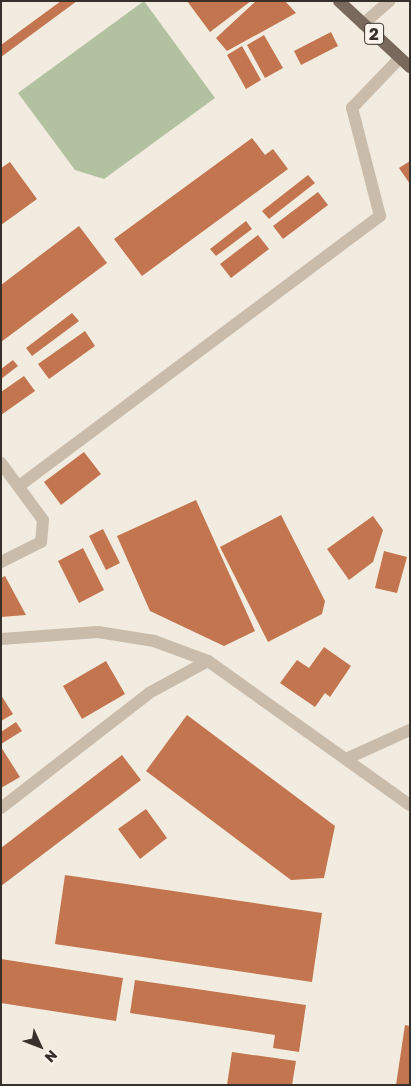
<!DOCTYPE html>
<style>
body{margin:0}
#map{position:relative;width:411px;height:1086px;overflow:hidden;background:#f2ebdf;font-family:"Golos Text",sans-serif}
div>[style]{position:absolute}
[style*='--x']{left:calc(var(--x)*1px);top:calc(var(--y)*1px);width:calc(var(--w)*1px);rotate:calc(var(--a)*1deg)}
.green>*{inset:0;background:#b2c19f}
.building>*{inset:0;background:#c2754e}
.minor>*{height:12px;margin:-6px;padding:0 6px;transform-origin:6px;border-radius:6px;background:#cabcab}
.major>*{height:12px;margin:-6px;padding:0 6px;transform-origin:6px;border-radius:6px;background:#79695c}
span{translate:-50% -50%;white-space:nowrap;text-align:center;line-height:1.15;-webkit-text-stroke:4px #faf5ec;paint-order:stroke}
.shield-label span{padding:1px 4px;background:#faf5ec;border:1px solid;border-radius:4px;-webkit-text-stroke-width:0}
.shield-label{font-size:16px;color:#38302a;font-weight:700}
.frame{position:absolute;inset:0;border:2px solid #38302a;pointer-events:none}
.north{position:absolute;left:15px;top:1021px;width:50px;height:50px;-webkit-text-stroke:4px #faf5ec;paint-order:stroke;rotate:133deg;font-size:14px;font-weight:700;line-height:20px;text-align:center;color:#38302a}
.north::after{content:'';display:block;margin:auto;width:18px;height:22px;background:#38302a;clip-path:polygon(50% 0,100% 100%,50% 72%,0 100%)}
</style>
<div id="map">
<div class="green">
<i style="clip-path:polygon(144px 1px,215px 98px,104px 179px,75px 170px,18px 93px)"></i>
</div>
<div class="building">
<i style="clip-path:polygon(61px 1px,77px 1px,1px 57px,1px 45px)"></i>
<i style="clip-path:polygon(187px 1px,251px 1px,210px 32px)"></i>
<i style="clip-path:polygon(256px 1px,285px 1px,296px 13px,227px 51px,216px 38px)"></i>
<i style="clip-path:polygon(331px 32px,338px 46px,301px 65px,294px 51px)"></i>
<i style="clip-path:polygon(264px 35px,283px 68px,265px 78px,247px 45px)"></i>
<i style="clip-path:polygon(242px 46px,261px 80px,246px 89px,227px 55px)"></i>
<i style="clip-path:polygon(252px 138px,265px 155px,273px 149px,288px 169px,142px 276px,114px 239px)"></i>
<i style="clip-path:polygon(410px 161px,410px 184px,399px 168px)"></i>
<i style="clip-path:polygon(10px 162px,37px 199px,1px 225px,1px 168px)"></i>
<i style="clip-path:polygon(308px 175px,315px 183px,269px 219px,262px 211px)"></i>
<i style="clip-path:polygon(318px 192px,328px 205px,283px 239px,273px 226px)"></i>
<i style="clip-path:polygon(246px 221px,252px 229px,216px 256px,210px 249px)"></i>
<i style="clip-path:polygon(79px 226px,107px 263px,1px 342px,1px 285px)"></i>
<i style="clip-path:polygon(258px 235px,269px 249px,231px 278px,220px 264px)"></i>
<i style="clip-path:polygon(72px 313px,79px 321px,32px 356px,26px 348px)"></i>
<i style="clip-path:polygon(85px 331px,95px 346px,49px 379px,38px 364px)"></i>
<i style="clip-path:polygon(13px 360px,18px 366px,1px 379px,1px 369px)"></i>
<i style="clip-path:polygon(24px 376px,35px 391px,1px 415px,1px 392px)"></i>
<i style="clip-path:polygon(84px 452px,101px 474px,61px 505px,44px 482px)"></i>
<i style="clip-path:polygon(196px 500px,255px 631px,224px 646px,150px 611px,117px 536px)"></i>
<i style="clip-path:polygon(281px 515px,325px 601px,322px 614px,268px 642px,220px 547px)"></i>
<i style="clip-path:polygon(373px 516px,383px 530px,373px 562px,349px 580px,327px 549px)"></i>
<i style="clip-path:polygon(103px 529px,120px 563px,106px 570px,89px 536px)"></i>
<i style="clip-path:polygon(83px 548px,104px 590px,79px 603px,58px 561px)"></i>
<i style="clip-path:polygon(384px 551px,407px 557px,397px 593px,375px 588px)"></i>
<i style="clip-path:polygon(5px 576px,26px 615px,1px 617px,1px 578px)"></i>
<i style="clip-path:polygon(324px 647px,351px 666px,330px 697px,325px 693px,315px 707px,280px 683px,297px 660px,309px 668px)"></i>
<i style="clip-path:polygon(106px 661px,125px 694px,82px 719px,63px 686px)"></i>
<i style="clip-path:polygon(1px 695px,13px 714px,1px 721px)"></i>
<i style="clip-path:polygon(187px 715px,335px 826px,324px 878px,291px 880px,146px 771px)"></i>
<i style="clip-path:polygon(16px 722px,22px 731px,1px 744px,1px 732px)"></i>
<i style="clip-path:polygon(1px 747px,20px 777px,1px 788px)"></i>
<i style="clip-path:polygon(122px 755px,141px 780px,1px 886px,1px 848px)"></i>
<i style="clip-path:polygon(146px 809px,167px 838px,140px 859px,118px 829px)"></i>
<i style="clip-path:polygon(65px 875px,322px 913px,312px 982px,55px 944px)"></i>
<i style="clip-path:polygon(1px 959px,123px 978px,116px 1021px,1px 1003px)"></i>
<i style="clip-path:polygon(135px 980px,306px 1005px,299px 1052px,273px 1048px,275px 1035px,130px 1013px)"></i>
<i style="clip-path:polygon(405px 1025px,410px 1026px,410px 1085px,396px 1085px)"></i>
<i style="clip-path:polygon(232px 1052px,296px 1061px,292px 1085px,227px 1085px)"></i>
</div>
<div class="minor">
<i style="--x:363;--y:24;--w:35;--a:-41"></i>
<i style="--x:1;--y:463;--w:71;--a:53.6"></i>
<i style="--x:43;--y:520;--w:22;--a:95"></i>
<i style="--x:41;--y:542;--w:45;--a:153.4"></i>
<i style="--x:19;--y:486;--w:451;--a:-36.8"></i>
<i style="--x:380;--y:216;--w:112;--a:-104.5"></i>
<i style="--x:352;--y:108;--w:69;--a:-46.2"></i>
<i style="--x:1;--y:639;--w:97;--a:-4.1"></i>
<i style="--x:98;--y:632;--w:57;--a:9.1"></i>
<i style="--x:154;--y:641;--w:58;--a:20.3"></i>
<i style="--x:208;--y:661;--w:248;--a:35.5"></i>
<i style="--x:346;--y:759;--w:70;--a:-24.4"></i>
<i style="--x:1;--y:808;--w:187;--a:-37.8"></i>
<i style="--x:149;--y:693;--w:67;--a:-28.5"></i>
</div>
<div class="major">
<i style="--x:339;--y:1;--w:97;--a:42.9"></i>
</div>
<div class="shield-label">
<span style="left:374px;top:34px">2</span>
</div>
<div class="frame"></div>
<div class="north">N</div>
</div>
